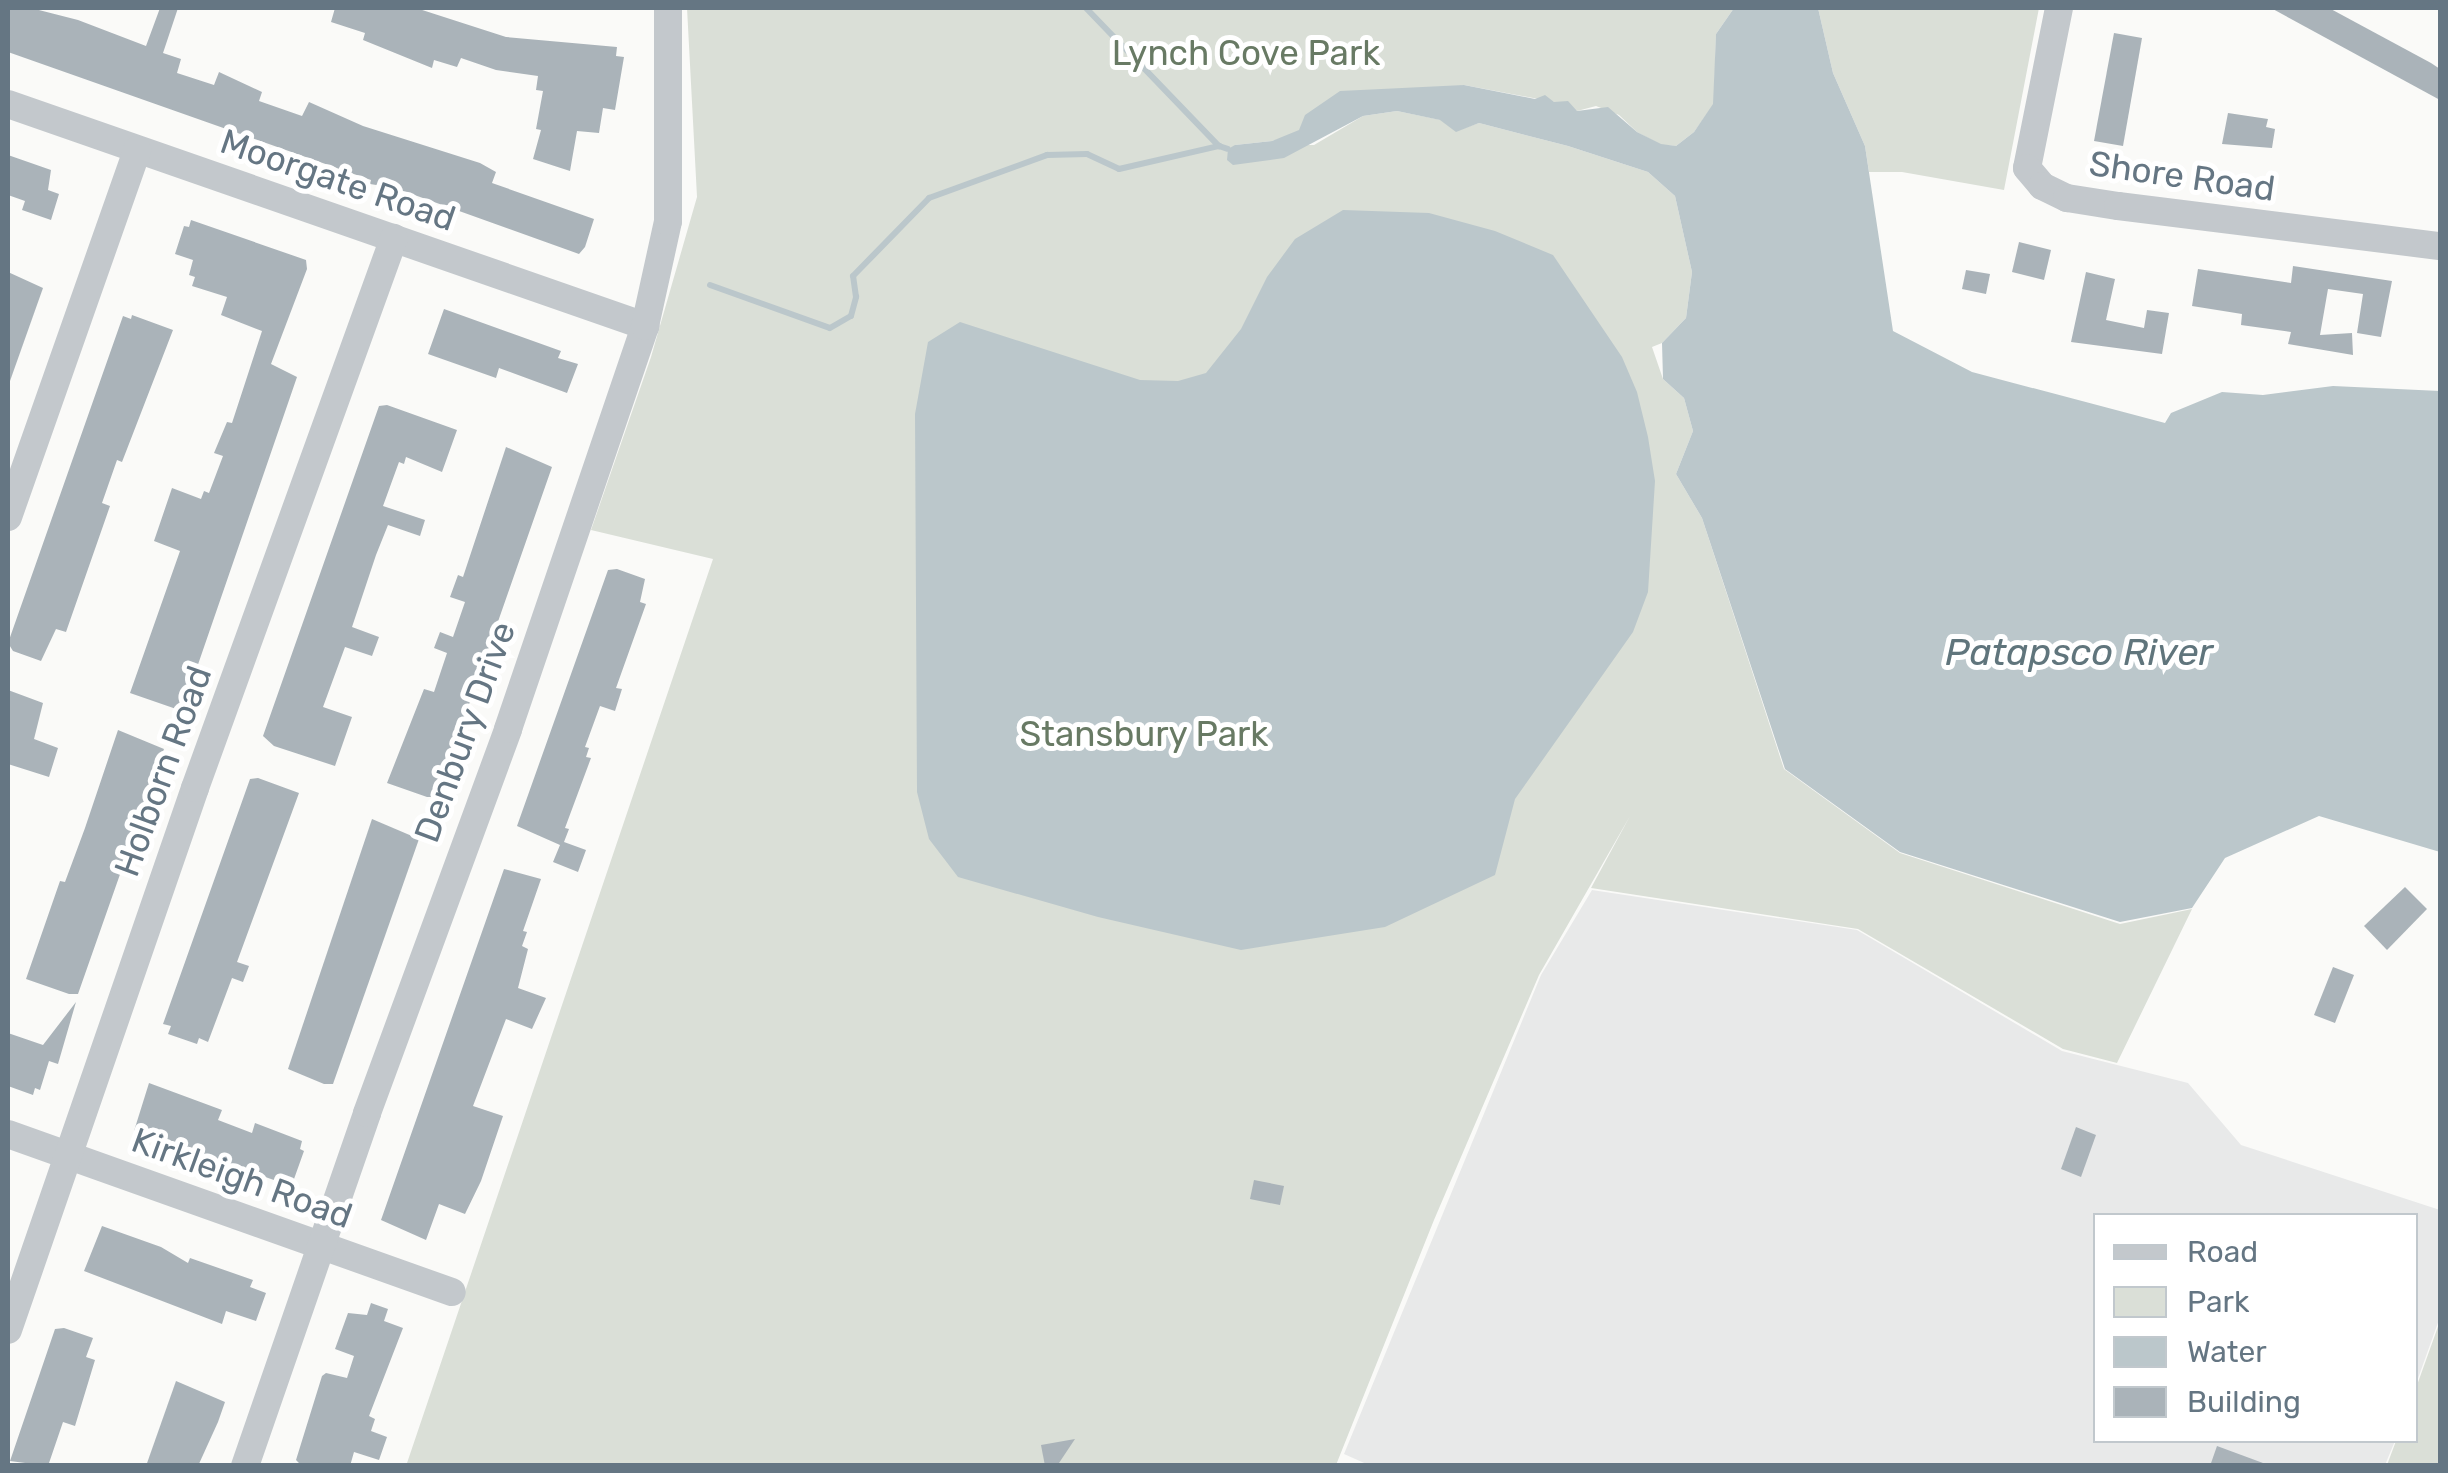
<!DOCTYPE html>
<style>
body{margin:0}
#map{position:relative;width:2448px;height:1473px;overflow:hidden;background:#fafaf8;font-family:Rubik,sans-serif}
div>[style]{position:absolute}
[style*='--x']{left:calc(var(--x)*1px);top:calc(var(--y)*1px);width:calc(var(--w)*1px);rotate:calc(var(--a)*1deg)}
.built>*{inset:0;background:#e8e9e9}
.green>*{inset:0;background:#dadfd7}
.water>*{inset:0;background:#bbc7cb}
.stream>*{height:6px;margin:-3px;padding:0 3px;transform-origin:3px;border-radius:3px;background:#bbc7cb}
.building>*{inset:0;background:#aab3b9}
.minor>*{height:28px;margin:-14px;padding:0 14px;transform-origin:14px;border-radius:14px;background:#c3c8cc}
span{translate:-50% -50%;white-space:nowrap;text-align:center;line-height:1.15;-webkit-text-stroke:10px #fff;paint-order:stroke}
.park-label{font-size:35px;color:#687a64}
.street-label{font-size:35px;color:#657683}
.water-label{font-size:38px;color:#60757c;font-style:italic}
.frame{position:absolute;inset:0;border:10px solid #657683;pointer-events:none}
.legend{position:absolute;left:2093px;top:1213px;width:325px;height:230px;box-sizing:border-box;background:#fff;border:2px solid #c1c8cd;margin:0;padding:12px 18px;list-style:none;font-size:30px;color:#657683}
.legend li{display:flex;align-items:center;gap:20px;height:50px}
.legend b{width:50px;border:2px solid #c1c8cd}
</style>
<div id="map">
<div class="built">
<i style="clip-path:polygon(1592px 890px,1857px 930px,2062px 1051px,2188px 1083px,2241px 1145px,2440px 1210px,2440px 1317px,2416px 1384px,2416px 1216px,2096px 1216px,2096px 1440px,2395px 1441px,2385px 1465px,1371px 1466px,1344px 1454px,1541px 975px)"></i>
</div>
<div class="green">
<i style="clip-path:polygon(687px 8px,1734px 8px,1716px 34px,1714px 104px,1694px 132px,1676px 146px,1661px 145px,1637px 132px,1619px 115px,1596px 106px,1577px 111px,1554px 102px,1464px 85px,1272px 141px,1235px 145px,1314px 145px,1363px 116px,1397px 111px,1441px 120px,1456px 131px,1479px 123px,1568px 146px,1648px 172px,1675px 196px,1692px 272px,1686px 318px,1662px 343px,1652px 347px,1663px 379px,1684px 398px,1693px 431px,1676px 474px,1702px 518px,1784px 769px,1900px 853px,2120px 924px,2192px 909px,2117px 1063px,2063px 1049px,1858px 929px,1591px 888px,1630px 816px,1539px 975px,1434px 1220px,1336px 1465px,406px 1466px,713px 559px,591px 530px,651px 357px,697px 197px)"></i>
<i style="clip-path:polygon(1818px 8px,2039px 8px,2004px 190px,1902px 172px,1869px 172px,1865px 146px,1833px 73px)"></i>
<i style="clip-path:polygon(2440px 1321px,2440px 1465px,2387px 1465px,2396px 1441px,2416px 1440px,2416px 1388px)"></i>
</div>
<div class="water">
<i style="clip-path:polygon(1734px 8px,1818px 8px,1833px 73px,1865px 146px,1893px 331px,1972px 372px,2165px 423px,2171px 413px,2222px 392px,2263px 395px,2333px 386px,2440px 391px,2440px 852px,2319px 816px,2225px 858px,2192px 908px,2120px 922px,1900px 852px,1785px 769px,1702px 518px,1676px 474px,1693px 431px,1684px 398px,1663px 379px,1662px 343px,1686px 318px,1692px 272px,1675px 196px,1648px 172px,1568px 146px,1479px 123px,1456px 132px,1440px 120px,1397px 111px,1363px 116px,1284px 158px,1233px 165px,1227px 160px,1228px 149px,1235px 145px,1272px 141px,1299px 130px,1305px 115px,1340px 91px,1464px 85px,1535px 99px,1545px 95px,1554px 102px,1568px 101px,1577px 111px,1608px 107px,1637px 132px,1661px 144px,1676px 146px,1694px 132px,1713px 104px,1716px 34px)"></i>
<i style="clip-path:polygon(1343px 210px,1429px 213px,1495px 231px,1553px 255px,1622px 357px,1637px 392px,1648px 437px,1655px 481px,1648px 592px,1633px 632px,1515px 799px,1495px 875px,1385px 927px,1241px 950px,1098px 917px,958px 877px,929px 839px,917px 792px,915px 414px,928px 342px,960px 322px,1140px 380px,1178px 381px,1206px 373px,1241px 329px,1267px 277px,1295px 239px)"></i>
</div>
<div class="stream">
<i style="--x:1086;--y:8;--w:192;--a:46.1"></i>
<i style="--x:1219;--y:146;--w:9;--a:18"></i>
<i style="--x:710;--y:285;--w:127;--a:19.7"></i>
<i style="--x:830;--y:328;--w:24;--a:-30"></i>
<i style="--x:851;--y:316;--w:20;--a:-75"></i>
<i style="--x:856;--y:297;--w:21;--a:-98"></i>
<i style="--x:853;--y:276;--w:109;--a:-45.7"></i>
<i style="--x:929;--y:198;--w:126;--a:-20"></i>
<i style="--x:1047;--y:155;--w:40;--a:-1.4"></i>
<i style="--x:1087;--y:154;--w:35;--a:25"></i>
<i style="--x:1119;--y:169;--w:103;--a:-13"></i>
</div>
<div class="building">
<i style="clip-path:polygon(8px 8px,31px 8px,78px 20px,146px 46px,160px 8px,178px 8px,163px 53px,181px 59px,177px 73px,214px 85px,219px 72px,262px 92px,259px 101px,302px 116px,309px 102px,363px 126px,480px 163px,496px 172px,492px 183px,594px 219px,585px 247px,579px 254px,395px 188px,370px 184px,371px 180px,351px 173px,8px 52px)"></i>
<i style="clip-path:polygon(335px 8px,416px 8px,506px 37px,617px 47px,616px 56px,624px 57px,615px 110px,603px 108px,599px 133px,577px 131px,570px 171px,533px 159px,541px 130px,536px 129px,543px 91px,536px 90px,538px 76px,496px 70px,461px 58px,457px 67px,434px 60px,432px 68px,363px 40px,365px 33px,331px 22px)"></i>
<i style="clip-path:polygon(2271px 8px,2329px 8px,2431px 63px,2440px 69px,2440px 100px)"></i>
<i style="clip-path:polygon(2114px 33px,2142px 38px,2123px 146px,2094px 141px)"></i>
<i style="clip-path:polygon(2228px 113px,2268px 119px,2266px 127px,2275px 129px,2272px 148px,2222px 144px)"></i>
<i style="clip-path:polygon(8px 155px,51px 170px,48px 190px,59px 194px,51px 220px,22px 210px,25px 201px,8px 195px)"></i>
<i style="clip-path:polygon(191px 220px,306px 260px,307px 269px,271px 364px,297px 377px,182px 711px,130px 693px,180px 551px,154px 541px,172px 488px,201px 499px,204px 491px,209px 493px,223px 456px,214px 453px,227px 422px,232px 423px,262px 331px,221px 315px,227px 297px,192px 286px,195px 277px,189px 275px,193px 260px,175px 254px,184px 226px,189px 227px)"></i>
<i style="clip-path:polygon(2019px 242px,2051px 250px,2044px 280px,2012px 272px)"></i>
<i style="clip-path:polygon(2293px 266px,2392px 281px,2381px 337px,2357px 333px,2363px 294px,2328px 289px,2320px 335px,2352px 333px,2353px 355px,2288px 344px,2291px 332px,2241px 325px,2242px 314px,2192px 306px,2198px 269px,2291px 283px)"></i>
<i style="clip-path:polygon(1966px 270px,1990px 274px,1986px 294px,1962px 289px)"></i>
<i style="clip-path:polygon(8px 272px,43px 288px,10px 381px,8px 381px)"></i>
<i style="clip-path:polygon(2086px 272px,2115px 279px,2106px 320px,2144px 328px,2147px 310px,2169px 313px,2162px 354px,2071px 342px)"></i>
<i style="clip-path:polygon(444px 309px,561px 351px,558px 358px,578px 364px,567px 393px,499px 368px,496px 378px,428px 354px)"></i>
<i style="clip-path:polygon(132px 315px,173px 330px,122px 462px,117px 460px,102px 503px,110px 506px,66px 632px,56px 629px,41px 661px,13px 651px,8px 643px,123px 316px,131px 319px)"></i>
<i style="clip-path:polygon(387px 405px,457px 430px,442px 472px,406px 457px,404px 464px,399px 462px,383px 506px,425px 520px,420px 536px,388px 525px,376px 555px,352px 627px,379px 637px,372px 656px,345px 647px,323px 707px,352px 717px,335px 766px,274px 746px,263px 736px,379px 406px)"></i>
<i style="clip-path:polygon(506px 447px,552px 467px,443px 779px,436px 797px,427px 797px,387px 783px,424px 689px,434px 692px,447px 653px,434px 648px,440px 632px,453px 637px,465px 602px,450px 597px,458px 575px,463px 577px)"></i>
<i style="clip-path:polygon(617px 569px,645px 579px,640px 602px,646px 604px,616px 688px,622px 689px,615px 711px,600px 706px,585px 747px,589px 748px,586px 757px,591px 758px,565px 828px,569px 829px,564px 842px,586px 850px,578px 872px,553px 862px,560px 845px,517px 826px,608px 570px)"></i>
<i style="clip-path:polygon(8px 690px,43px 703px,34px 739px,58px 748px,49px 777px,8px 764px)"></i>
<i style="clip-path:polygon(118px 730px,164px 749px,78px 994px,69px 994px,26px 979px,60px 881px,65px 882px,85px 828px)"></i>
<i style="clip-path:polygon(258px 778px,299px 793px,237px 962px,249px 966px,243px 982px,232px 978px,208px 1042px,199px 1038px,197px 1044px,168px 1034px,171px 1026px,163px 1024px,250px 779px)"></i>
<i style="clip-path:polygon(372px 819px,419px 839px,333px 1084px,324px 1084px,288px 1069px)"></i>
<i style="clip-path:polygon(504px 869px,541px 879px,523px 931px,527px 932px,522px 946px,528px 949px,518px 988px,546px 998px,532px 1029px,506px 1019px,473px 1106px,503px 1116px,481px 1181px,465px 1214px,439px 1204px,426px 1240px,381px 1220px)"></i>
<i style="clip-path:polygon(2405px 887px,2427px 909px,2387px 950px,2364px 926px)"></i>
<i style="clip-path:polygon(2333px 967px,2354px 975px,2335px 1023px,2314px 1015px)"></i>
<i style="clip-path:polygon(76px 1002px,58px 1064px,49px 1061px,40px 1090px,35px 1088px,33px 1095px,8px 1086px,8px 1033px,43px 1045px)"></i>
<i style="clip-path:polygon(149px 1083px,222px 1110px,218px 1120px,252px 1133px,255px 1123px,302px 1141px,300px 1149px,304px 1151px,294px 1179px,288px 1185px,134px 1131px)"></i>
<i style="clip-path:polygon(2076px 1127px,2096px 1135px,2081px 1177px,2061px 1169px)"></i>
<i style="clip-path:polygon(1254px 1180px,1284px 1186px,1280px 1205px,1250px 1199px)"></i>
<i style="clip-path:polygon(102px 1226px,161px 1247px,188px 1263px,190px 1258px,253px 1280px,250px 1287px,266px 1293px,256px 1321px,226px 1311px,222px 1324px,84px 1271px)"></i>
<i style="clip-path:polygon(371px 1303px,388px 1309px,384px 1321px,403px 1328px,369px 1416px,375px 1419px,371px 1431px,387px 1437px,379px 1460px,354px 1452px,350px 1466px,302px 1466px,296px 1460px,322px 1376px,326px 1373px,347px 1378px,354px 1356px,335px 1349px,348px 1313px,367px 1315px)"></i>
<i style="clip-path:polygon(64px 1328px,93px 1338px,86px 1357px,95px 1360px,75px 1426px,63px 1422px,48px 1466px,10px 1461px,55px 1329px)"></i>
<i style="clip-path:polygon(176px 1381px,225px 1402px,218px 1422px,198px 1466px,146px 1466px)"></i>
<i style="clip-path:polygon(1075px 1439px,1057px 1466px,1045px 1466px,1041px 1445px)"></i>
<i style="clip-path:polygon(2217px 1446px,2263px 1463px,2263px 1466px,2210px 1466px)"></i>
</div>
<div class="minor">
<i style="--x:2059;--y:8;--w:163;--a:101.3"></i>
<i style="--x:2027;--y:168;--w:23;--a:50"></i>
<i style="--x:2042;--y:186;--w:28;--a:26"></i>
<i style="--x:2067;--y:198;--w:52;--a:8.9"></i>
<i style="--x:2118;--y:206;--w:324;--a:7.1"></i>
<i style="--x:8;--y:104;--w:675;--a:19.21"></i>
<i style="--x:8;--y:517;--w:389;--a:-70.6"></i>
<i style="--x:8;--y:1134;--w:471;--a:19.6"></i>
<i style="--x:8;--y:1330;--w:573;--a:-70.96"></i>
<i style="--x:195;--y:788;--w:585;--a:-70.11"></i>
<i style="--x:245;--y:1466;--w:373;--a:-70.9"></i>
<i style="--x:367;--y:1113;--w:409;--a:-69.8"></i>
<i style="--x:508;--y:729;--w:426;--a:-71.2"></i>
<i style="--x:645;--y:326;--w:107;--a:-77.6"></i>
<i style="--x:668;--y:221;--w:213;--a:-90"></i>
</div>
<div class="park-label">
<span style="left:1246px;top:53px">Lynch Cove Park</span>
<span style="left:1144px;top:734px">Stansbury Park</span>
</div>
<div class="street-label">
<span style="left:2182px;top:176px;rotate:8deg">Shore Road</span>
<span style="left:338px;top:180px;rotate:19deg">Moorgate Road</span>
<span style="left:465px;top:732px;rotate:-70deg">Denbury Drive</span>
<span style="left:163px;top:771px;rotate:-70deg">Holborn Road</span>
<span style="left:242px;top:1178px;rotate:20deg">Kirkleigh Road</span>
</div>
<div class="water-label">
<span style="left:2079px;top:653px">Patapsco River</span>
</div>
<div class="frame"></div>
<ul class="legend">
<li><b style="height:12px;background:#c3c8cc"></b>Road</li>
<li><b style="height:28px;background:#dadfd7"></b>Park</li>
<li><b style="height:28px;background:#bbc7cb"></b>Water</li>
<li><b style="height:28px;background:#aab3b9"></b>Building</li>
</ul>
</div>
